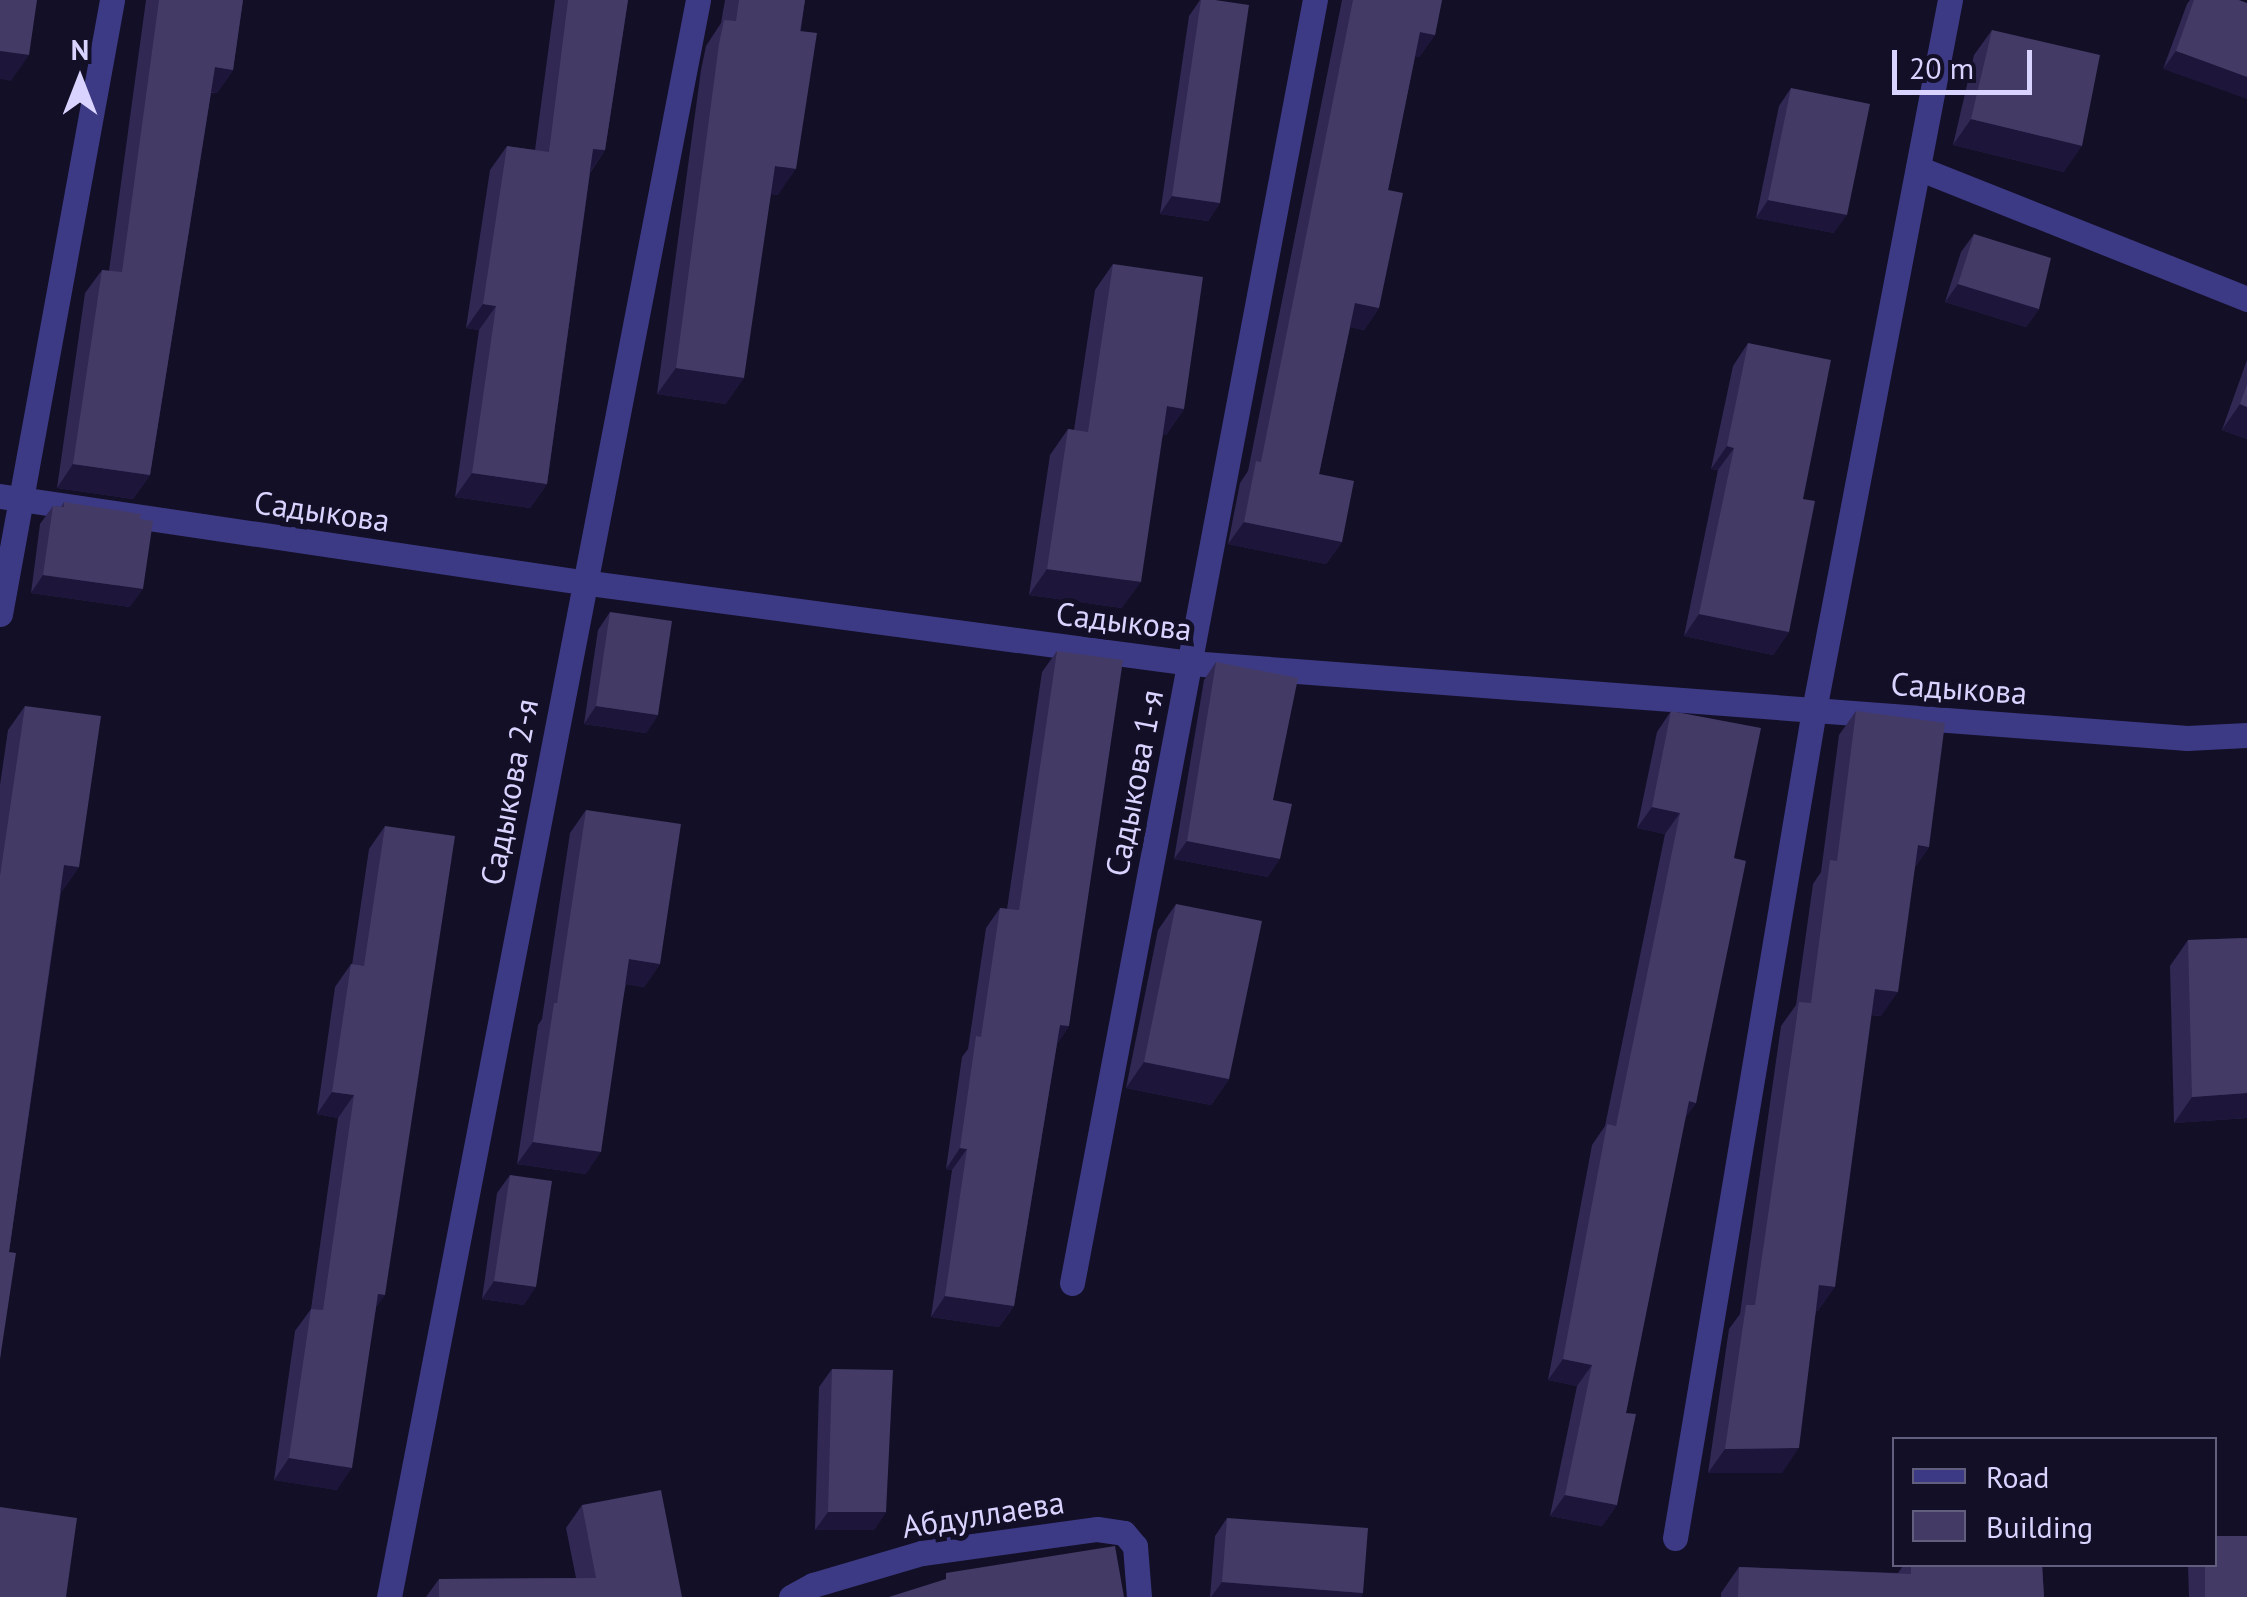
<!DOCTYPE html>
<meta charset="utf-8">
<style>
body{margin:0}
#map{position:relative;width:2247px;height:1597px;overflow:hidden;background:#130f26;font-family:"PT Sans",sans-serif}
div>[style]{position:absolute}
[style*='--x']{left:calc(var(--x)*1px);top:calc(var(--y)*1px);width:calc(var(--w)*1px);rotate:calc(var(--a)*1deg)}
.street>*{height:25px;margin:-12.5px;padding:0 12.5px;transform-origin:12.5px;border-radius:12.5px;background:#3d3a85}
.wall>*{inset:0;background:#312854}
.shaded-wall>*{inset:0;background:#1d163a}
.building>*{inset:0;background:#433a66}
span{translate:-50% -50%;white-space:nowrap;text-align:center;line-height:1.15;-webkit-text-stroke:10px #130f26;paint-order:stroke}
.street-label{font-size:32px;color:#d9d4ff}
.legend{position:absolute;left:1892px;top:1437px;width:325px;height:130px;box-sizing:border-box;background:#130f26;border:2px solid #625e7d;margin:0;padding:12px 18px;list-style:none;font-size:30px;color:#d9d4ff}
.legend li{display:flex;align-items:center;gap:20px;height:50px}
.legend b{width:50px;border:2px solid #625e7d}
.north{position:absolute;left:30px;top:30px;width:100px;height:100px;-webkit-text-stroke:8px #130f26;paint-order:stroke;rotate:0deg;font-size:28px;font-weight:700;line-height:40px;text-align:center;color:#d9d4ff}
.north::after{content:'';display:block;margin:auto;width:35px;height:45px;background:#d9d4ff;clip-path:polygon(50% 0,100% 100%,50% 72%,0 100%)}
.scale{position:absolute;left:1892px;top:50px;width:140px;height:45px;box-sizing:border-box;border:5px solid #d9d4ff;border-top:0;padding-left:12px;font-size:30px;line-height:35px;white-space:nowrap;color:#d9d4ff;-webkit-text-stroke:8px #130f26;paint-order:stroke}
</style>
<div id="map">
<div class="street">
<i style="--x:1918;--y:168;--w:354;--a:21.7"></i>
<i style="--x:0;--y:496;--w:588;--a:8.41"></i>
<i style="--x:582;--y:582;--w:613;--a:7.59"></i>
<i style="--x:1190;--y:663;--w:1000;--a:4.3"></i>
<i style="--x:2187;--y:738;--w:60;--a:-2.9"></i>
<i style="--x:0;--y:614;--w:624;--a:-79.66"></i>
<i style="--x:1072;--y:1283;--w:1306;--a:-79.28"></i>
<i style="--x:1675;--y:1538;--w:840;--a:-80.47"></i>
<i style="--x:1814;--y:710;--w:723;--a:-79.16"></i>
<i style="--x:389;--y:1597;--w:1627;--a:-79.05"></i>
<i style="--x:791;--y:1597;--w:25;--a:-29"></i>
<i style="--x:813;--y:1585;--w:114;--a:-16.4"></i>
<i style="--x:922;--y:1553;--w:177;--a:-7.8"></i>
<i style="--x:1097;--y:1529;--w:27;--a:8"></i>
<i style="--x:1124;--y:1533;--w:17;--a:50"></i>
<i style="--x:1135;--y:1546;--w:51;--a:85.5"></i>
</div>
<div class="wall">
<i style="clip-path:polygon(146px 0,243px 0,233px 70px,217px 93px,211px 93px,150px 475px,133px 499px,57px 488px,85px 293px,102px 270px,109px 271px)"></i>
<i style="clip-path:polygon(555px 0,628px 0,605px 150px,590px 173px,547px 484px,530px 508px,455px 497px,479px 330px,466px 328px,490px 170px,507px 146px,535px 150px)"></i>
<i style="clip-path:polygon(725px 0,805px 0,778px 195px,771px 194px,726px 404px,657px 394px,701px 70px,706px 46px,721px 23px)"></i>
<i style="clip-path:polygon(1200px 0,1215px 0,1220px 203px,1208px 221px,1160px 214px,1189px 16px)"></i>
<i style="clip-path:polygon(1342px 0,1442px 0,1435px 35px,1419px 57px,1415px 56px,1388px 190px,1379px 308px,1364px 330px,1350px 327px,1319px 474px,1342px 542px,1326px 564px,1228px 544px,1240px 483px,1248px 471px)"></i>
<i style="clip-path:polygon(2190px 0,2239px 0,2163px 69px,2187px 4px)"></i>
<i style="clip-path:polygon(1992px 30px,2064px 172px,1953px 145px,1974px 55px)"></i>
<i style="clip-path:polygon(1791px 88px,1834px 233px,1756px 218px,1779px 106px)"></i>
<i style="clip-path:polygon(1974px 234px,2039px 309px,2026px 327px,1945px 302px,1961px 252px)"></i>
<i style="clip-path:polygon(1113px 264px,1184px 409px,1166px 435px,1163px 434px,1122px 608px,1029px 595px,1050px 455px,1068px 429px,1074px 430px,1095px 290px)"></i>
<i style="clip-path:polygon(1748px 343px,1803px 499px,1789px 632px,1773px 655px,1684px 636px,1718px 470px,1711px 469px,1733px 366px)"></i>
<i style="clip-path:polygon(2247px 360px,2247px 439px,2222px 430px)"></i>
<i style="clip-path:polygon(64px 502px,130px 607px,31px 593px,40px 524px,53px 506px,61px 507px)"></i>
<i style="clip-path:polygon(610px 612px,658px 715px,646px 733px,584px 724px,598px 630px)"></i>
<i style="clip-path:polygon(1057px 651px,1069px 1026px,1057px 1044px,1014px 1306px,999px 1327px,931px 1317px,952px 1170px,946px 1169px,962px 1057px,968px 1049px,986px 928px,1000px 908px,1007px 909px,1042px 672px)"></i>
<i style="clip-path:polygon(1216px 662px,1273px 800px,1268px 877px,1174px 859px,1204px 680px)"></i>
<i style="clip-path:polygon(25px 706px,79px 867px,62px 891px,61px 891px,9px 1252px,0 1359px,0 785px,8px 730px)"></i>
<i style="clip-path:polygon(1671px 711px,1734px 858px,1696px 1103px,1685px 1118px,1626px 1413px,1617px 1505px,1602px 1526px,1550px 1516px,1577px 1386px,1548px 1380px,1592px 1145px,1605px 1126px,1665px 834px,1637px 828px,1657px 732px)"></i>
<i style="clip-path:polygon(1856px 711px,1929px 847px,1915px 867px,1881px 1016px,1871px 1015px,1818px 1311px,1816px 1311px,1782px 1473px,1708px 1473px,1729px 1329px,1740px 1314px,1781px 1026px,1796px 1005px,1813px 884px,1821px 872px,1839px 735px)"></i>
<i style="clip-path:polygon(586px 810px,660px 964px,644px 987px,626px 984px,586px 1174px,517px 1164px,538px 1025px,542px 1019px,570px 833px)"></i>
<i style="clip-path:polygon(385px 826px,376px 1308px,337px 1490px,274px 1480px,295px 1331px,311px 1309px,338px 1118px,317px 1114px,335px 987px,351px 964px,352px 965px,369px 849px)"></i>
<i style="clip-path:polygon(1176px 904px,1229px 1079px,1211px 1105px,1126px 1088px,1158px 930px)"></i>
<i style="clip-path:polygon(2247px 938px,2247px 1118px,2174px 1123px,2170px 966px,2188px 940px)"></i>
<i style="clip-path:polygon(510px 1175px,524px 1305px,482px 1299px,497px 1193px)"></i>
<i style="clip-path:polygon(832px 1369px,886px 1512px,874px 1530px,815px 1530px,819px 1387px)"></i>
<i style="clip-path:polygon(582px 1505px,682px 1597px,426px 1597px,439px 1579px,576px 1578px,566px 1528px)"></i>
<i style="clip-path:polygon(1227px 1518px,1363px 1593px,1361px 1597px,1210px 1597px,1215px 1536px)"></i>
<i style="clip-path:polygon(1904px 1564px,2042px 1564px,2044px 1597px,1721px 1597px,1721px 1593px,1739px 1567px,1898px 1573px)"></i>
<i style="clip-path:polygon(2188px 1564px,2214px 1564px,2247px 1597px,2189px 1597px)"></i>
</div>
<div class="shaded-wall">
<i style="clip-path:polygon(1420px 32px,1435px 35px,1419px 57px,1404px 54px)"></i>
<i style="clip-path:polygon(0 51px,29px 55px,11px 81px,0 79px)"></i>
<i style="clip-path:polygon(2176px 51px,2247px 77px,2247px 99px,2163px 69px)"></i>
<i style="clip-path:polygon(215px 67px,233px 70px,217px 93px,199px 91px)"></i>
<i style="clip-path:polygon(1971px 119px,2082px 146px,2064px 172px,1953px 145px)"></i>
<i style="clip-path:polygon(593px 149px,605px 150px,588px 175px)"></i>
<i style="clip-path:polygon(775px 166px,796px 169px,778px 195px,757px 192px)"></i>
<i style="clip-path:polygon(1172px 196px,1220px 203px,1208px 221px,1160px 214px)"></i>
<i style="clip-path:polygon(1768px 200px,1847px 215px,1834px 233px,1756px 218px)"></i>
<i style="clip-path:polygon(1958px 284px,2039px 309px,2026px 327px,1945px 302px)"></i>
<i style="clip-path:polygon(1355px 303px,1379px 308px,1364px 330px,1339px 325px)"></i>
<i style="clip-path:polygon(483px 304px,496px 306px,479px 330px,466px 328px)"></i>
<i style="clip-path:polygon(676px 368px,744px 378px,726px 404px,657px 394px)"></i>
<i style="clip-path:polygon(2240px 404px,2247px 407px,2247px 439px,2222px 430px)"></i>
<i style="clip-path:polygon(1167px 406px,1184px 409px,1166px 435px,1148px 432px)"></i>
<i style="clip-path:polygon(1727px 446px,1734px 448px,1718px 470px,1711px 469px)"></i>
<i style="clip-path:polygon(73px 464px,150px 475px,133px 499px,57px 488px)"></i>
<i style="clip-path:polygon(472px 473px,547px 484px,530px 508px,455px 497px)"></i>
<i style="clip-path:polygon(1244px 522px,1342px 542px,1326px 564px,1228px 544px)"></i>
<i style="clip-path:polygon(1047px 569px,1141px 582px,1122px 608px,1029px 595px)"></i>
<i style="clip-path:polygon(43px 575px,143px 589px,130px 607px,31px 593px)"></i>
<i style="clip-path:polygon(1699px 614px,1789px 632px,1773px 655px,1684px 636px)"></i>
<i style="clip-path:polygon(596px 706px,658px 715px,646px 733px,584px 724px)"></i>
<i style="clip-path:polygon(1652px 807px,1680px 813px,1665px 834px,1637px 828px)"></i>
<i style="clip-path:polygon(1187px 841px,1280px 859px,1268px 877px,1174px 859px)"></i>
<i style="clip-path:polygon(1918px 845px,1929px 847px,1912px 871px)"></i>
<i style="clip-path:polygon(64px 865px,79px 867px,62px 891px,47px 889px)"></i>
<i style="clip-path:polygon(629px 959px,660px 964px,644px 987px,613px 982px)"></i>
<i style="clip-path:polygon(1875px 989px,1898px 992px,1881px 1016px,1858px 1013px)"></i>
<i style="clip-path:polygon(1060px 1025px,1069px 1026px,1055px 1047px)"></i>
<i style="clip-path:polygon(1144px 1062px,1229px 1079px,1211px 1105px,1126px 1088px)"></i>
<i style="clip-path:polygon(332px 1092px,354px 1095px,338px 1118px,317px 1114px)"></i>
<i style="clip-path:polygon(2247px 1093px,2247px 1118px,2174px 1123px,2192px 1097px)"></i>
<i style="clip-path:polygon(1689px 1101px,1696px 1103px,1681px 1124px)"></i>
<i style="clip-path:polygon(533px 1142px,601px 1152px,586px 1174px,517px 1164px)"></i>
<i style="clip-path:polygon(960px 1148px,967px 1149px,952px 1170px,946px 1169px)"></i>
<i style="clip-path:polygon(494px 1281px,536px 1287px,524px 1305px,482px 1299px)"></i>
<i style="clip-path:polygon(1819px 1285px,1835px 1287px,1818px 1311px,1802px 1309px)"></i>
<i style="clip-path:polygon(378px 1294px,385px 1295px,369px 1318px)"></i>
<i style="clip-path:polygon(945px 1296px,1014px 1306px,999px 1327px,931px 1317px)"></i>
<i style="clip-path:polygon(1563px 1359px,1592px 1365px,1577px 1386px,1548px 1380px)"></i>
<i style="clip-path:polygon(1799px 1448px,1782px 1473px,1708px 1473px,1725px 1449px)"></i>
<i style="clip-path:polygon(289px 1458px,352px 1468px,337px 1490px,274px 1480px)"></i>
<i style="clip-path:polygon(1565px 1495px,1617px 1505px,1602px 1526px,1550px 1516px)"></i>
<i style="clip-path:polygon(828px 1512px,886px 1512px,874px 1530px,815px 1530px)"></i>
<i style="clip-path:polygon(1222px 1582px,1363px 1593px,1361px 1597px,1211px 1597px)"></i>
</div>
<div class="building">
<i style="clip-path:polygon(0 0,37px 0,29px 55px,0 51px)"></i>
<i style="clip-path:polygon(159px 0,243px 0,233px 70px,215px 67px,150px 475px,73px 464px,102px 270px,122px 272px)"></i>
<i style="clip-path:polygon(568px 0,628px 0,605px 150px,593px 149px,547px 484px,472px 473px,496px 306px,483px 304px,507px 146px,549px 152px)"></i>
<i style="clip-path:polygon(739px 0,805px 0,800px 31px,817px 33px,796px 169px,775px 166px,744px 378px,676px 368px,719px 44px,724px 20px,736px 21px)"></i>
<i style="clip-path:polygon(1201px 0,1215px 0,1249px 5px,1220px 203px,1172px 196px)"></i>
<i style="clip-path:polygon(1353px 0,1442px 0,1435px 35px,1420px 32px,1388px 190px,1403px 193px,1379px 308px,1355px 303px,1319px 474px,1354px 481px,1342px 542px,1244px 522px,1256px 461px,1261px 462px)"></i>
<i style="clip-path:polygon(2194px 0,2239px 0,2247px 3px,2247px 77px,2176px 51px)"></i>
<i style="clip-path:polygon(1992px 30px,2100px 55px,2082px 146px,1971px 119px)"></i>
<i style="clip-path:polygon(1791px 88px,1870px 104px,1847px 215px,1768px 200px)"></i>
<i style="clip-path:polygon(1974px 234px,2051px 258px,2039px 309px,1958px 284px)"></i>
<i style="clip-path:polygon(1113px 264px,1203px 277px,1184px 409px,1167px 406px,1141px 582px,1047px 569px,1068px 429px,1088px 432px)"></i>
<i style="clip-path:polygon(1748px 343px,1831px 360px,1803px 499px,1815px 501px,1789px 632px,1699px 614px,1734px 448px,1727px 446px)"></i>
<i style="clip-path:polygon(2247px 384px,2247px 407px,2240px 404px)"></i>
<i style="clip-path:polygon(64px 502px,141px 514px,140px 519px,153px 521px,143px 589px,43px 575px,53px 506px,64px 507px)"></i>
<i style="clip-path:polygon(610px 612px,672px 621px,658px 715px,596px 706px)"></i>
<i style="clip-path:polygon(1057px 651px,1123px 660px,1069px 1026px,1060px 1025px,1014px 1306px,945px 1296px,967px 1149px,960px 1148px,976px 1036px,981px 1037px,1000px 908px,1019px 910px)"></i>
<i style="clip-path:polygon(1216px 662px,1298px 678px,1273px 800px,1292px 804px,1280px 859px,1187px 841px)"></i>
<i style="clip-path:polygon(25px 706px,101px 716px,79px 867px,64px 865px,9px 1252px,16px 1253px,0 1359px,0 876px)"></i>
<i style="clip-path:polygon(1671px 711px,1761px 728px,1734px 858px,1746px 861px,1696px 1103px,1689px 1101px,1626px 1413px,1636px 1414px,1617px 1505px,1565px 1495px,1592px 1365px,1563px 1359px,1607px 1124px,1616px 1126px,1680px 813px,1652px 807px)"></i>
<i style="clip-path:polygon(1856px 711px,1945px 723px,1929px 847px,1918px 845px,1898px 992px,1875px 989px,1835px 1287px,1819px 1285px,1799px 1448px,1725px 1449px,1746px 1305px,1755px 1305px,1799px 1002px,1811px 1003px,1830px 860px,1837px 861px)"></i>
<i style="clip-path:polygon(586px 810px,681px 824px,660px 964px,629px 959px,601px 1152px,533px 1142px,554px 1003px,557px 1003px)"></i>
<i style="clip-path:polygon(385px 826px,455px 836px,385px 1295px,378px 1294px,352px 1468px,289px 1458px,311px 1309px,323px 1310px,354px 1095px,332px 1092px,351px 964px,364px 966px)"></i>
<i style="clip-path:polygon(1176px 904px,1262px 921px,1229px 1079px,1144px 1062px)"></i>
<i style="clip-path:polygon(2247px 938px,2247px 1093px,2192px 1097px,2188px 940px)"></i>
<i style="clip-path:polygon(510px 1175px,552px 1181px,536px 1287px,494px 1281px)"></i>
<i style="clip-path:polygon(832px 1369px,893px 1370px,886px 1512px,828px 1512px)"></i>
<i style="clip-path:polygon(661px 1490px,682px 1597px,439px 1597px,439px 1579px,596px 1578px,582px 1505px)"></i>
<i style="clip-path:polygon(0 1507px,77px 1518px,66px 1597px,0 1597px)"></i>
<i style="clip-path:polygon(1227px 1518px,1368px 1528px,1363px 1593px,1222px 1582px)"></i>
<i style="clip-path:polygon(2214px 1536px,2247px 1536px,2247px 1597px,2205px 1597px,2205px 1564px,2214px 1564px)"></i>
<i style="clip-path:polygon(1115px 1546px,1124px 1597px,889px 1597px,946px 1579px,946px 1573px)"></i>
<i style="clip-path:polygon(1911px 1564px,2042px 1564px,2044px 1597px,1738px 1597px,1739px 1567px,1911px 1574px)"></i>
</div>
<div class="street-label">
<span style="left:322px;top:511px;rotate:8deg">Садыкова</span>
<span style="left:1124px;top:621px;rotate:7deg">Садыкова</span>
<span style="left:1959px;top:688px;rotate:4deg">Садыкова</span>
<span style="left:1134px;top:783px;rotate:-79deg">Садыкова 1-я</span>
<span style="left:509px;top:792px;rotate:-79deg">Садыкова 2-я</span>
<span style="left:983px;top:1514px;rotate:-9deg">Абдуллаева</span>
</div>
<ul class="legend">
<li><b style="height:12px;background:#3d3a85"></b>Road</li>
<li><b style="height:28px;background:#433a66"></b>Building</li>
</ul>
<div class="north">N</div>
<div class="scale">20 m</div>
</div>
